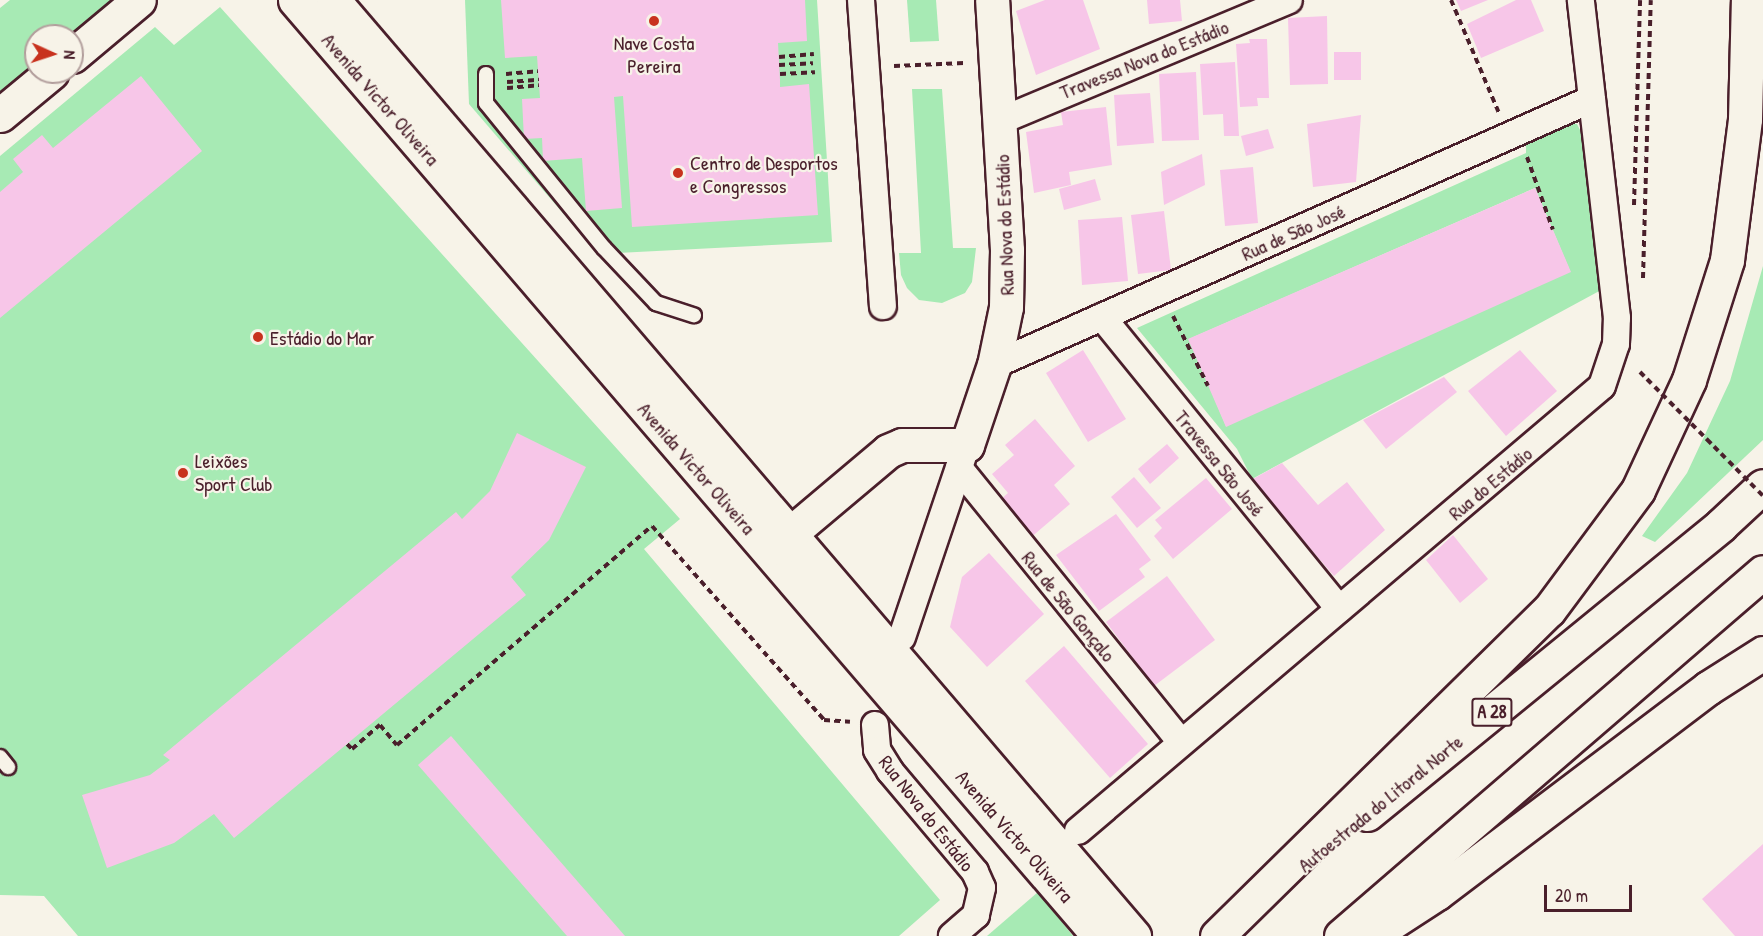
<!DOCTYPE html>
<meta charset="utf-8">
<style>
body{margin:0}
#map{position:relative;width:1763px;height:936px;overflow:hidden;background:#f7f3e8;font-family:"Patrick Hand",sans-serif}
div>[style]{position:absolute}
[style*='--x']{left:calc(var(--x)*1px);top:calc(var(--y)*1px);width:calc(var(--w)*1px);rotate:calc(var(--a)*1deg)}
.green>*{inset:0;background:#a7eab4}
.building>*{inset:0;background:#f7c6e8}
.path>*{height:4px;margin-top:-2px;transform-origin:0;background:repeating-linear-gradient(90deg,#4a1f2b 0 6px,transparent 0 10.5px)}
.roads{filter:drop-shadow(2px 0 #4a1f2b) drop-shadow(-2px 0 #4a1f2b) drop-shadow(0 2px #4a1f2b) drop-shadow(0 -2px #4a1f2b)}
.service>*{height:14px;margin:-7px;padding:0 7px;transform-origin:7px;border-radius:7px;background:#f7f3e8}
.minor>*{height:26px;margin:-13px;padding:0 13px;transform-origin:13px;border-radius:13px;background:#f7f3e8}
.tertiary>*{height:33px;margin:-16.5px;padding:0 16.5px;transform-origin:16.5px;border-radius:16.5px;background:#f7f3e8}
.motorway>*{height:33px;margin:-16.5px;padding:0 16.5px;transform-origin:16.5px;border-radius:16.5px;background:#f7f3e8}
.path-bridge>*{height:4px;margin-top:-2px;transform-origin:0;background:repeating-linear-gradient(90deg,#4a1f2b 0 6px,transparent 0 10.5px)}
.dots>*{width:16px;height:16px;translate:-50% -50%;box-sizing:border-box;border:3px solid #f7f3e8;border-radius:50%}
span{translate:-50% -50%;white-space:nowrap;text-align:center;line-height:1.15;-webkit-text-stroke:4.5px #f7f3e8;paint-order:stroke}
.shield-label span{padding:2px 4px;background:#f7f3e8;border:2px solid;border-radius:4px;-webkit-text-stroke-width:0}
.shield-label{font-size:18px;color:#4a1f2b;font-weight:700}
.poi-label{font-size:20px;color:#4a1f2b}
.left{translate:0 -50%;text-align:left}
.street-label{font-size:20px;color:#4a1f2b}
.north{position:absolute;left:24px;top:24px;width:60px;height:60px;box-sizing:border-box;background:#f7f3e8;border:2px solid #b29e9c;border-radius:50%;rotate:93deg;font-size:16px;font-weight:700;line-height:24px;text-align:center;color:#4a1f2b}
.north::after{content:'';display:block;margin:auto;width:21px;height:27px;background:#c8321e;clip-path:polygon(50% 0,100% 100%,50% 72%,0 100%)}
.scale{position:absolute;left:1544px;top:885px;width:88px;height:27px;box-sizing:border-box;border:3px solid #4a1f2b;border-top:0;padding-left:8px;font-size:18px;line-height:21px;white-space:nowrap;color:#4a1f2b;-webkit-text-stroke:4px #f7f3e8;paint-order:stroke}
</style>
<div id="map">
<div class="green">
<i style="clip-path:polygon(10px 0,120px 0,72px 36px,36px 36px,36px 71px,0 101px,0 8px)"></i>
<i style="clip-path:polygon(465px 0,817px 0,832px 242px,598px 254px,469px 104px)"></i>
<i style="clip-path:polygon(907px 0,936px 0,939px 41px,910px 42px)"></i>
<i style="clip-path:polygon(220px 7px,680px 519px,644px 549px,940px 900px,899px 936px,78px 936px,44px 896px,0 895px,0 156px,155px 27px,174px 45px)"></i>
<i style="clip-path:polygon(912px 89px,942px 89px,953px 248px,976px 248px,972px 282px,965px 293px,942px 303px,919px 300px,907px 288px,901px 275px,899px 253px,921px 253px)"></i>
<i style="clip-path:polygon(evenodd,1568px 123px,1577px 124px,1581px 132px,1603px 289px,1252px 479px,1237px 449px,1137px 328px,1526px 153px,1526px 144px,1568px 123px,1535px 188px,1570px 271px,1226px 426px,1189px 339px,1535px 188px)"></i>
<i style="clip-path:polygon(1763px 266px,1763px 440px,1655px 542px,1642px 536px,1687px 473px,1730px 381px)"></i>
<i style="clip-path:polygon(1038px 892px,1073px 936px,987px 936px)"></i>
</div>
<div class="building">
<i style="clip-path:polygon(501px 0,805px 0,807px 41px,778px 43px,780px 80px,780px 87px,809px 84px,818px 215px,632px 227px,623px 96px,614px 97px,622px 208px,586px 211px,582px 158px,543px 161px,542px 138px,524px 139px,522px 99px,540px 98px,537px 56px,505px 58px)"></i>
<i style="clip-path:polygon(1045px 0,1083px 0,1100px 49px,1036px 75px,1016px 11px)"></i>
<i style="clip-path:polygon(1147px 0,1180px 0,1182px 21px,1149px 24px)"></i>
<i style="clip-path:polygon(1456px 0,1488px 0,1461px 11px)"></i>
<i style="clip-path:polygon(1516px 0,1531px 0,1544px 31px,1481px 58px,1467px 24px)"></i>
<i style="clip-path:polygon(1327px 16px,1328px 84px,1290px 85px,1288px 18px)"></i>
<i style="clip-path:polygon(1249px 39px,1267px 39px,1269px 98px,1257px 98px,1258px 106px,1240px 107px,1236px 44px,1250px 43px)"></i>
<i style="clip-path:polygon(1334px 52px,1361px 52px,1361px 80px,1334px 80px)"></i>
<i style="clip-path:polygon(1235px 62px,1239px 136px,1224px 136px,1223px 114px,1203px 115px,1200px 64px)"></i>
<i style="clip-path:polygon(1196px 72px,1199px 140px,1162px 141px,1159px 74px)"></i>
<i style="clip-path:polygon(141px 76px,202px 151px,0 318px,0 192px,23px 172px,13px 159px,42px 135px,53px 148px)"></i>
<i style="clip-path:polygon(1150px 93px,1154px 143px,1117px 146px,1114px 95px)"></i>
<i style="clip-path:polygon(1106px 107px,1112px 165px,1069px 172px,1071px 185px,1034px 193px,1026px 132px,1063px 125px,1061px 112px)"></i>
<i style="clip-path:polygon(1361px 115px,1356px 182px,1313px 187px,1307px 124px)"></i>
<i style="clip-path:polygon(1268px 129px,1274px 148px,1246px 156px,1241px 136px)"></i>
<i style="clip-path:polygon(1202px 154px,1205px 185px,1164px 205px,1161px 172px)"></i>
<i style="clip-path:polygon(1253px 167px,1258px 223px,1225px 226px,1220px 170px)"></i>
<i style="clip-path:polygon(1095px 179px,1101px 200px,1064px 210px,1059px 189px)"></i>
<i style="clip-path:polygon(1535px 188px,1571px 272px,1226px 427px,1188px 339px)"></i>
<i style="clip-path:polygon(1164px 211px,1171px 270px,1138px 274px,1131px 215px)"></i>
<i style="clip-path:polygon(1122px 217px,1128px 281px,1082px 285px,1078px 220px)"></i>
<i style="clip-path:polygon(1083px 350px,1126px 419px,1088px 442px,1046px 373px)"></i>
<i style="clip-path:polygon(1520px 350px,1557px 391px,1506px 436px,1468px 391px)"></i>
<i style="clip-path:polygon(1444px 377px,1457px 392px,1386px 449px,1363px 420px)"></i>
<i style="clip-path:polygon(1035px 419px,1075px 466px,1054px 485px,1070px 504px,1029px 539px,998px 502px,1008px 493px,992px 474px,1014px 455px,1005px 445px)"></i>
<i style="clip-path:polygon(517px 433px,586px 467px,549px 540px,511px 577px,526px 595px,234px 838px,214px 814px,174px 843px,107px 868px,82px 795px,150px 775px,170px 760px,163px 755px,456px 512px,462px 519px,490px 491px)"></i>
<i style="clip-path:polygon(1167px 444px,1179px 458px,1150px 484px,1138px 469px)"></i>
<i style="clip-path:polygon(1282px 463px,1318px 505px,1347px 482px,1385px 530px,1334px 576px,1251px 480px)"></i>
<i style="clip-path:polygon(1134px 477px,1161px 508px,1137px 528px,1111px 497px)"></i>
<i style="clip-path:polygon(1206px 478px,1232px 509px,1173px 559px,1154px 536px,1162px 528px,1155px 520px)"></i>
<i style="clip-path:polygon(1116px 514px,1151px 560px,1139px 569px,1145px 577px,1099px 611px,1056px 555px)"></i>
<i style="clip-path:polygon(1453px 535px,1488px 579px,1460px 603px,1426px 560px)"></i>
<i style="clip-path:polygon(989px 553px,1044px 614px,987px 667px,950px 627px,962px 577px)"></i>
<i style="clip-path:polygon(1167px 576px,1215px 640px,1154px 686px,1106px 622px)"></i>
<i style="clip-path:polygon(1064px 646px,1148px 744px,1110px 778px,1025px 681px)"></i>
<i style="clip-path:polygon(451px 736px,625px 936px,567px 936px,418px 765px)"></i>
<i style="clip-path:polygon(1763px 844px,1763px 936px,1735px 936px,1702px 899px)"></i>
</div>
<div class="path">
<i style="--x:1451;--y:0;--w:123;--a:67"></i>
<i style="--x:779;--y:57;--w:35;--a:-5"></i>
<i style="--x:779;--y:65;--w:34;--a:-3"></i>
<i style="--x:894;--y:66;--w:70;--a:-2.5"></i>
<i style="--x:506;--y:74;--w:32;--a:-5"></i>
<i style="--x:780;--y:74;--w:35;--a:-3"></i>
<i style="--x:507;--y:82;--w:32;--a:-4"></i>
<i style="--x:507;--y:88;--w:32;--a:-5"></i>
<i style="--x:1527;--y:157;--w:77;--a:70.4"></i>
<i style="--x:1634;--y:205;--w:205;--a:-88.3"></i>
<i style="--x:1643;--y:278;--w:278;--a:-88.4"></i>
<i style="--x:1173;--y:316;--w:78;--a:63.4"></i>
<i style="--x:347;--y:744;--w:7;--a:45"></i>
<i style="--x:352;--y:749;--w:37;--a:-41"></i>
<i style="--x:380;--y:725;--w:26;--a:50"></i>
<i style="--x:397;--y:745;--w:336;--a:-40.7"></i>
<i style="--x:652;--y:526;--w:259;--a:48.4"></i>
<i style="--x:824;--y:720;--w:26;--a:4"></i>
</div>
<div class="roads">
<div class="service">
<i style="--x:486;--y:74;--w:29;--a:90"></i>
<i style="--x:486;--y:103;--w:187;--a:50.9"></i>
<i style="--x:604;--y:248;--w:76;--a:46.6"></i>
<i style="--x:656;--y:303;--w:40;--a:18"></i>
<i style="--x:0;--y:757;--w:13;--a:51"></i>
</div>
<div class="minor">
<i style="--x:861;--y:0;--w:307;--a:85.9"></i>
<i style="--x:1000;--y:121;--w:313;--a:-22.7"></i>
<i style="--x:1102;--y:317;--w:376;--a:50.9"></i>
<i style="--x:994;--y:365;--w:654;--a:-23.98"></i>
<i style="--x:959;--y:468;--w:353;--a:51"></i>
<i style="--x:902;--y:637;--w:191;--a:-71.4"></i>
<i style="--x:875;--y:725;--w:25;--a:85"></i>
<i style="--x:877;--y:750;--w:25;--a:58"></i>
<i style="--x:890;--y:771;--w:132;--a:49.9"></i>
<i style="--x:975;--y:872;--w:17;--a:66"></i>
<i style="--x:982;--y:888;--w:28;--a:103"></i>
<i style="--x:976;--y:915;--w:32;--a:139"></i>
<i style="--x:1078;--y:831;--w:687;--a:-40.34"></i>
<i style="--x:1602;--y:386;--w:44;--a:-71.6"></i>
<i style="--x:1616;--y:344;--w:26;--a:-88"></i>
<i style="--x:1617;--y:318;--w:320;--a:-96.5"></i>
</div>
<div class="tertiary">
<i style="--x:295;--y:0;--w:1234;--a:49.34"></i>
<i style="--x:333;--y:0;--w:1232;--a:49.44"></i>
<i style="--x:72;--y:56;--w:87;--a:-39.9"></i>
<i style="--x:0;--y:115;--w:67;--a:-39.6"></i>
<i style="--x:773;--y:548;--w:150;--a:-40.1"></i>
<i style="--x:888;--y:451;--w:15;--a:-23"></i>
<i style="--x:902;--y:445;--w:65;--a:0"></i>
<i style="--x:967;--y:445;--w:84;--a:-71.4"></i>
<i style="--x:994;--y:365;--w:59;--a:-78.3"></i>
<i style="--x:1006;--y:307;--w:57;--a:-89"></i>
<i style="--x:1007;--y:250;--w:250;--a:-93.4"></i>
</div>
<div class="motorway">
<i style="--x:1367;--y:814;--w:457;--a:-39.2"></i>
<i style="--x:1721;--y:525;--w:57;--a:-42.9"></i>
<i style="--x:1217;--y:936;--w:465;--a:-44.5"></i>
<i style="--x:1549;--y:610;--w:149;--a:-53.4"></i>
<i style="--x:1638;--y:490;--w:121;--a:-65.1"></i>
<i style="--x:1689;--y:380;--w:126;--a:-72.4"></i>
<i style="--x:1727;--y:260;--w:142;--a:-82.7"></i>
<i style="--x:1745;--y:119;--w:119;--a:-88.6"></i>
<i style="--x:1341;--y:936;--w:557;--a:-40.78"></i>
<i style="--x:1371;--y:936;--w:79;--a:-33.1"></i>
<i style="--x:1437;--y:893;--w:340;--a:-37.1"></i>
<i style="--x:1708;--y:688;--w:65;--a:-32.5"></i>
</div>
</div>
<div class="path-bridge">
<i style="--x:1640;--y:372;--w:175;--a:45.2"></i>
</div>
<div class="dots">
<i style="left:654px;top:21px;background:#c8321e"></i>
<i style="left:678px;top:173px;background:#c8321e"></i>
<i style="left:258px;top:337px;background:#c8321e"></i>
<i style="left:183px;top:473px;background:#c8321e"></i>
</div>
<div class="shield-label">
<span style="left:1492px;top:712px">A 28</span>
</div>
<div class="poi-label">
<span style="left:654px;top:54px">Nave Costa<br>Pereira</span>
<span class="left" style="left:690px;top:174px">Centro de Desportos<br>e Congressos</span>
<span class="left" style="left:270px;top:337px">Estádio do Mar</span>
<span class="left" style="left:195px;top:472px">Leixões<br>Sport Club</span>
</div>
<div class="street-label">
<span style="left:1144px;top:59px;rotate:-22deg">Travessa Nova do Estádio</span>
<span style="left:381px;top:99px;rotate:49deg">Avenida Victor Oliveira</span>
<span style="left:1004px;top:225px;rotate:-92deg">Rua Nova do Estádio</span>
<span style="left:1293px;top:232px;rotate:-24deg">Rua de São José</span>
<span style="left:1220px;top:463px;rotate:51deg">Travessa São José</span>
<span style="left:697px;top:468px;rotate:49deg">Avenida Victor Oliveira</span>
<span style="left:1490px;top:483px;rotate:-40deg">Rua do Estádio</span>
<span style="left:1069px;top:606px;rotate:51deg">Rua de São Gonçalo</span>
<span style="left:1380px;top:803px;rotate:-39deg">Autoestrada do Litoral Norte</span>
<span style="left:927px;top:813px;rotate:52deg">Rua Nova do Estádio</span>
<span style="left:1015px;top:836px;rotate:49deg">Avenida Victor Oliveira</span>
</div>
<div class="north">N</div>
<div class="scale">20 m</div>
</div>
